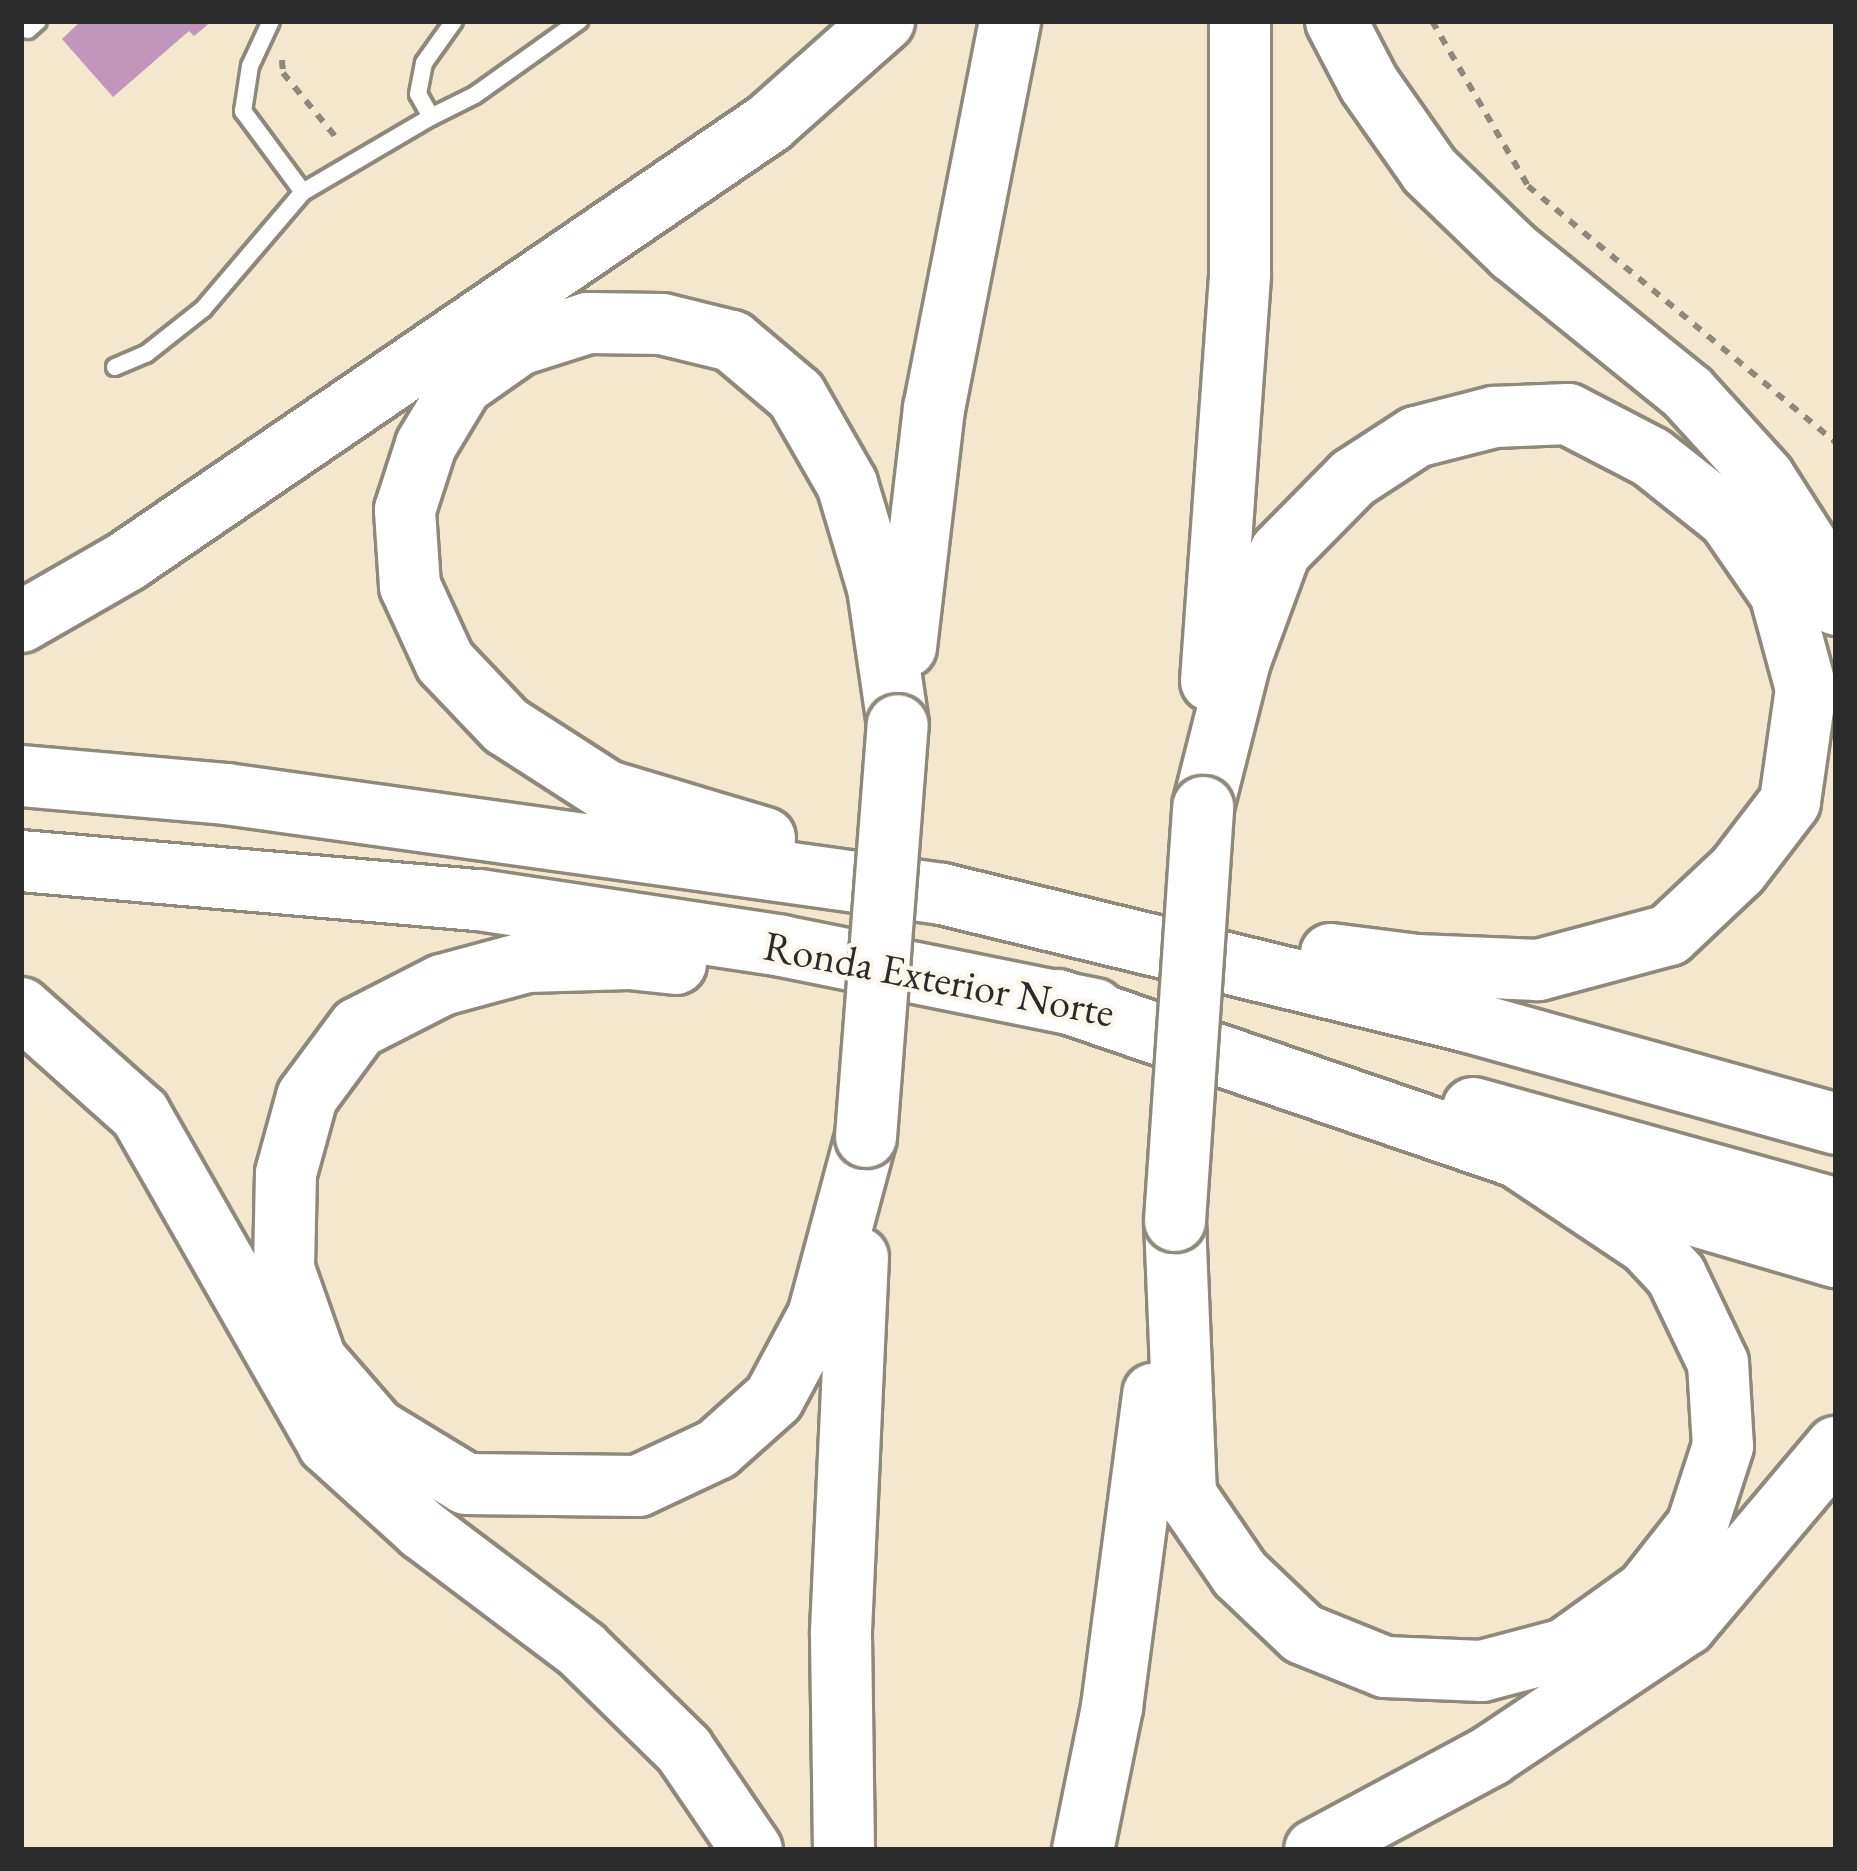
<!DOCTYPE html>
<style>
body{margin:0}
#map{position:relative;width:1857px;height:1871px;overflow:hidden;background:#f3e7ce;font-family:"EB Garamond",serif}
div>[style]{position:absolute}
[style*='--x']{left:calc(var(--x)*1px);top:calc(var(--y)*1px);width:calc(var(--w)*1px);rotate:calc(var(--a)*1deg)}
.building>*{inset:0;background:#c195bc}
.path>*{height:6px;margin-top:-3px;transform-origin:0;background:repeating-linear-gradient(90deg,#8f897c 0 9px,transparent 0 18px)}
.roads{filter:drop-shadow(3px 0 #8f897c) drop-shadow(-3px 0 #8f897c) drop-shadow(0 3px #8f897c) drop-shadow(0 -3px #8f897c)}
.service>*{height:16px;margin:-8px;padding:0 8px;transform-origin:8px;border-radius:8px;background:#fff}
.motorway>*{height:60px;margin:-30px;padding:0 30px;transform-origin:30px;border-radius:30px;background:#fff}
.bridges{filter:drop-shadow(3px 0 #8f897c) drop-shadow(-3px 0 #8f897c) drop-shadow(0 3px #8f897c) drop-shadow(0 -3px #8f897c)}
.motorway-bridge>*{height:60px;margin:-30px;padding:0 30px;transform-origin:30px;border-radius:30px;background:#fff}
span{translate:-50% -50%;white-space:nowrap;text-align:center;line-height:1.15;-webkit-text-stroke:9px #fbf7ec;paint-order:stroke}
.street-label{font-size:42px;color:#2b2b2b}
.frame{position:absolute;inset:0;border:24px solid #2b2b2b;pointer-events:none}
</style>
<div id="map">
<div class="building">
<i style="clip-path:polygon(81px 21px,212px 21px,194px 36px,189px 31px,113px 97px,62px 39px)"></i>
</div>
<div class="path">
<i style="--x:1432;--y:21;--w:191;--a:59.8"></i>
<i style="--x:1528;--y:186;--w:401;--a:39.8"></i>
<i style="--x:282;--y:60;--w:13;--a:86"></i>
<i style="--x:283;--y:73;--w:88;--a:50.5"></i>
</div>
<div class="roads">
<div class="service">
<i style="--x:271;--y:21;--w:50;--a:115"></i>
<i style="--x:250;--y:66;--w:46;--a:98.8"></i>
<i style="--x:243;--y:111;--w:101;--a:53.5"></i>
<i style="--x:28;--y:30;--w:13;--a:-42"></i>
<i style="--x:431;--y:117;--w:49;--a:-26.6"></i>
<i style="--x:475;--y:95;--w:128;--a:-35.4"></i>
<i style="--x:115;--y:367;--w:34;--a:-23"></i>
<i style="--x:146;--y:354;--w:73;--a:-38.3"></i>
<i style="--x:203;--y:309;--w:154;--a:-49.5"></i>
<i style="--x:303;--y:192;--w:148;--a:-30.4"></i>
<i style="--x:431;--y:117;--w:26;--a:-119"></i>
<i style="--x:418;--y:94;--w:32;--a:-79"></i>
<i style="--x:424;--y:63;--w:52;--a:-54.5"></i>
</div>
<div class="motorway">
<i style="--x:1336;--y:21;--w:71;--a:62.4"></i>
<i style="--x:1369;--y:84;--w:106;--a:55"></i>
<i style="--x:1430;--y:171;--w:117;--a:44"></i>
<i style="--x:1514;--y:252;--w:223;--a:39"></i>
<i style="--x:1687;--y:392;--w:115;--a:47.8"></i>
<i style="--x:1764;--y:477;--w:119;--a:57.4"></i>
<i style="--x:1828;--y:577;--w:29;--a:74"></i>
<i style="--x:21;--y:622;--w:122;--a:-29.9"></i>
<i style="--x:127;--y:561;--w:777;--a:-34.3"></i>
<i style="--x:769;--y:123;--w:154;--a:-41.6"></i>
<i style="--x:906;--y:647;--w:240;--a:-83.3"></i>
<i style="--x:934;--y:409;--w:395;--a:-78.9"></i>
<i style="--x:1211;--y:681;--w:408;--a:-85.9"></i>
<i style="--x:1240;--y:274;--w:253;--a:-90"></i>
<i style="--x:21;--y:776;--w:206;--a:5"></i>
<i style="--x:226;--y:794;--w:723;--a:7.95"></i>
<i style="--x:942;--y:894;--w:542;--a:13.65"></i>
<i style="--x:1469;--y:1022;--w:381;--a:15.5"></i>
<i style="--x:1203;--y:807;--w:151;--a:-75.8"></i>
<i style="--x:1240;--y:661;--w:116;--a:-69.8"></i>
<i style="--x:1280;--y:552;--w:104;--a:-45.4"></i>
<i style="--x:1353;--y:478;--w:75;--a:-33.1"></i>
<i style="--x:1416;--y:437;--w:81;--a:-14.4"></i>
<i style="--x:1494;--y:417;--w:74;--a:-2.3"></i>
<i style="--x:1568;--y:414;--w:93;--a:27.4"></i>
<i style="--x:1651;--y:457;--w:98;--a:38.4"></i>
<i style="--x:1728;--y:518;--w:91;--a:55.3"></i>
<i style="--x:1780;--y:593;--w:99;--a:74.8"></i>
<i style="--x:1806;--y:689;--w:114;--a:98.1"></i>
<i style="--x:1790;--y:802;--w:86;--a:127.4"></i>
<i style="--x:1738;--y:870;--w:95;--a:136.7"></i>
<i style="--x:1669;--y:935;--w:136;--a:165"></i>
<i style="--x:1538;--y:970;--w:121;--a:-177.6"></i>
<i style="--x:1417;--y:965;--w:87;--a:-172.7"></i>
<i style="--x:765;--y:838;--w:165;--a:-163.4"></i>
<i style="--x:607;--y:791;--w:120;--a:-147.2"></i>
<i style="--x:506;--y:726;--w:88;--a:-133.6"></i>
<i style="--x:445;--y:662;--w:84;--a:-114.7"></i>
<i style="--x:410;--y:586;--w:76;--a:-93.8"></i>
<i style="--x:405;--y:510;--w:68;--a:-72.1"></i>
<i style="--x:426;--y:445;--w:70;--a:-59"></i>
<i style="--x:462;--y:385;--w:70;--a:-35.1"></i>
<i style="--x:519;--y:345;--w:72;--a:-17.7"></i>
<i style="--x:588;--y:323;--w:74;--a:0.8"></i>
<i style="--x:662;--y:324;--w:72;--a:13.7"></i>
<i style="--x:732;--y:341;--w:84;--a:40.2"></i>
<i style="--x:796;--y:395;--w:103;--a:60.2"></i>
<i style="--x:847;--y:484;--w:109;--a:73.4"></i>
<i style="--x:878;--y:588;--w:138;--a:81.7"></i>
<i style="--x:21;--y:861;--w:460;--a:4.9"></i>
<i style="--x:479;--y:900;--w:306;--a:8.6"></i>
<i style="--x:782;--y:946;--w:319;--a:11.4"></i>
<i style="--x:676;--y:964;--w:47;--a:-173.9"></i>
<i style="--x:629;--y:959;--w:102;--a:178.3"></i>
<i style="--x:527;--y:962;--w:88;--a:164.9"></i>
<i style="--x:442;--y:985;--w:94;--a:152.9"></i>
<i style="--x:358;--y:1028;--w:86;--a:126.5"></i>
<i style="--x:307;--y:1097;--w:79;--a:105.4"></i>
<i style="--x:286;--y:1173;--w:96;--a:91.2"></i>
<i style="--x:284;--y:1269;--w:96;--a:70.6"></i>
<i style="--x:316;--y:1360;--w:91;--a:49"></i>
<i style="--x:376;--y:1429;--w:105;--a:31.4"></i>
<i style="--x:466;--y:1484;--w:172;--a:0.7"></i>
<i style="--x:638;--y:1486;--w:87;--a:-25.1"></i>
<i style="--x:717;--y:1449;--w:76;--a:-41.8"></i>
<i style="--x:774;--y:1398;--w:93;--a:-61.8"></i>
<i style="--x:818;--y:1316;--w:185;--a:-75"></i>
<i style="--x:1058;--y:1000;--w:485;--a:18.9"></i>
<i style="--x:1517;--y:1157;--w:156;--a:33.8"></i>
<i style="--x:1647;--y:1244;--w:42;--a:46.9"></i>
<i style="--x:1676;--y:1275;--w:98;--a:64.5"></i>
<i style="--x:1718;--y:1363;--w:83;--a:86.6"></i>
<i style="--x:1723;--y:1446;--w:84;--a:108"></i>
<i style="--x:1697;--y:1526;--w:83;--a:128.1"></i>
<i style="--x:1646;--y:1591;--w:100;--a:144.4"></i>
<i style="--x:1565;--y:1649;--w:86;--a:165.2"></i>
<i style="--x:1482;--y:1671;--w:97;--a:-177.6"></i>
<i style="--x:1385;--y:1667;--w:88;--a:-158.1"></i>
<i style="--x:1303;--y:1634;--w:87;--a:-136.4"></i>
<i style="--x:1240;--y:1574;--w:96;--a:-124.4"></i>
<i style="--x:1186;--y:1495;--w:274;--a:-92.3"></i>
<i style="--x:21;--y:1008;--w:159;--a:41.7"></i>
<i style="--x:140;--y:1114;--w:380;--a:60.3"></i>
<i style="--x:328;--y:1444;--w:128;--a:42.2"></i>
<i style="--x:423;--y:1530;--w:199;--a:37"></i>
<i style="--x:582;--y:1650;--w:143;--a:44.4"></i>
<i style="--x:684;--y:1750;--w:121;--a:55.8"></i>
<i style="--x:1473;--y:1108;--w:377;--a:15.5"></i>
<i style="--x:1596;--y:1187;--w:250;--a:16.3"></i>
<i style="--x:844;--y:1850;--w:219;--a:-90.8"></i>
<i style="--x:841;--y:1631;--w:374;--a:-87.4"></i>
<i style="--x:1083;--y:1850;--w:146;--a:-78.5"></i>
<i style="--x:1112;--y:1707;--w:316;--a:-82.5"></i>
<i style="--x:1315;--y:1850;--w:199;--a:-28.2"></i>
<i style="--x:1490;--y:1756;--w:236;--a:-33.8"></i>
<i style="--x:1686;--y:1625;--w:233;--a:-49.9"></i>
</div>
</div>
<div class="bridges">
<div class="motorway-bridge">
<i style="--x:866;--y:1137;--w:413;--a:-85.6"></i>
<i style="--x:1175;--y:1221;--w:415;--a:-86.1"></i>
</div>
</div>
<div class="street-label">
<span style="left:939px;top:979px;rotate:11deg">Ronda Exterior Norte</span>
</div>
<div class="frame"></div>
</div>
